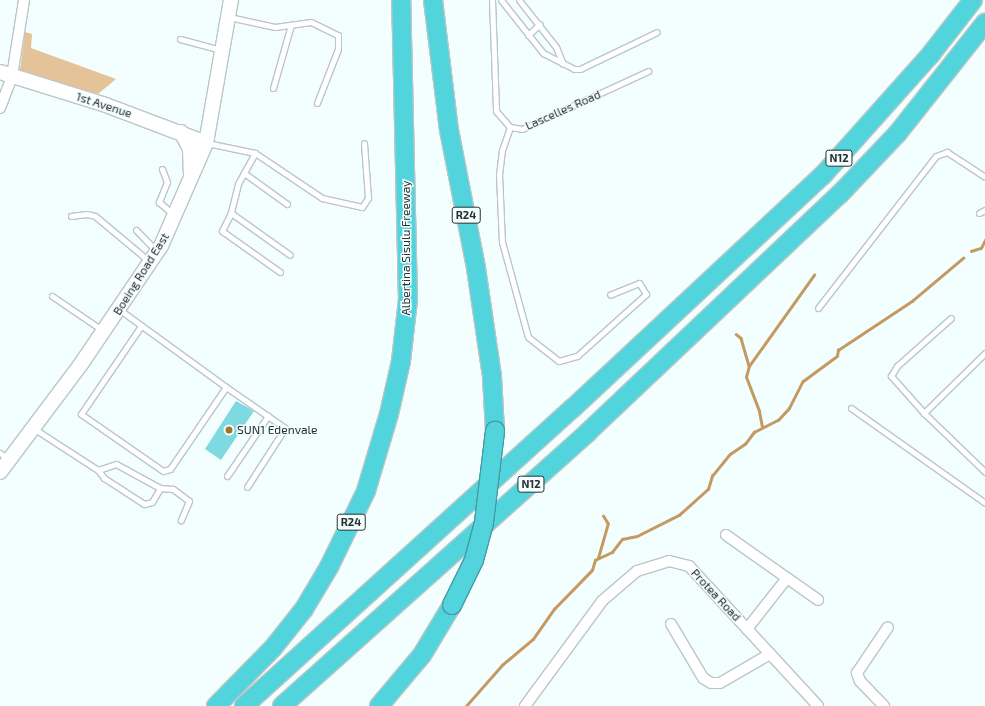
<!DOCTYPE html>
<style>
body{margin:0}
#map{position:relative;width:985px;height:706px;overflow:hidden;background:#f3feff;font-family:"Exo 2",sans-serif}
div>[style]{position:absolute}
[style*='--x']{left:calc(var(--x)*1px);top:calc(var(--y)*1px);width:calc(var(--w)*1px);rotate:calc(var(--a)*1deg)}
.green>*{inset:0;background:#e5c398}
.stream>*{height:2.5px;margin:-1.25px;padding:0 1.25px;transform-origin:1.25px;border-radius:1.25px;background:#c49a63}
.building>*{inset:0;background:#7ed9e0}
.roads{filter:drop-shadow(1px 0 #bbc6c7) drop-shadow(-1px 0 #bbc6c7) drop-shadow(0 1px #bbc6c7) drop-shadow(0 -1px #bbc6c7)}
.lane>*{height:5px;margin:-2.5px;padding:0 2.5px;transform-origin:2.5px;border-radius:2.5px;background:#fff}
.street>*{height:10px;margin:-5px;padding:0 5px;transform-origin:5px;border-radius:5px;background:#fff}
.secondary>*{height:14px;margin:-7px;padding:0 7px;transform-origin:7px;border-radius:7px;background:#fff}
.highway>*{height:18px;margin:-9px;padding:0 9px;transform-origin:9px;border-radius:9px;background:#52d4dd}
.bridges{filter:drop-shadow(1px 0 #449aa0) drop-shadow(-1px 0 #449aa0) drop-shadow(0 1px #449aa0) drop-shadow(0 -1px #449aa0)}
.highway-bridge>*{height:18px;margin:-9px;padding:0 9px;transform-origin:9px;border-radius:9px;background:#52d4dd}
.dots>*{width:11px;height:11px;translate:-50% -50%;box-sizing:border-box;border:2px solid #f3feff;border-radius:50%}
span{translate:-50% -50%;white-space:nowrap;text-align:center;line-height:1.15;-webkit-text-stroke:3px #f3feff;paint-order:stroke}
.shield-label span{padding:1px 3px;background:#f3feff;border:1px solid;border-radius:3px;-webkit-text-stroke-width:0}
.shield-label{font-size:11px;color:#2a2f2f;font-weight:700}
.street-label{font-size:12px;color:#2a2f2f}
.poi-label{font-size:12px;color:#2a2f2f}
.left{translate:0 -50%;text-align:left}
</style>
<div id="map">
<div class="green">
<i style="clip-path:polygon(25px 32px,32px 34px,31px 48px,116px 79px,98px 94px,20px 70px)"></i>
</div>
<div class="stream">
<i style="--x:971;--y:251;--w:10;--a:-17"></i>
<i style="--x:981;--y:248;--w:9;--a:-63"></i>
<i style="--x:736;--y:334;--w:6;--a:39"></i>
<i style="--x:741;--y:338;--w:29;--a:74"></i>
<i style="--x:762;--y:427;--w:16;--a:-101"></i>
<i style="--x:759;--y:411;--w:36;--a:-111"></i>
<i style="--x:746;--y:377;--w:11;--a:-75"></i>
<i style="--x:749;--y:366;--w:112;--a:-54.5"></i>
<i style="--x:598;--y:558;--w:35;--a:-74"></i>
<i style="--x:608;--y:524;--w:9;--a:-122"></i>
<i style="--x:466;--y:706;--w:55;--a:-48.7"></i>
<i style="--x:502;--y:665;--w:40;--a:-40"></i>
<i style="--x:533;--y:639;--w:37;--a:-55"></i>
<i style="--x:554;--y:609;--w:54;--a:-45.7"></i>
<i style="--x:592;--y:570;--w:10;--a:-73"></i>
<i style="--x:595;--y:560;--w:19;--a:-25"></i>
<i style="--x:612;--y:552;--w:16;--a:-52"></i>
<i style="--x:622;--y:539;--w:15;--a:-11"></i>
<i style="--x:637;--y:536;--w:47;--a:-26.6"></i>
<i style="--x:679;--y:515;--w:39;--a:-42"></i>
<i style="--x:708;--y:489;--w:14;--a:-73"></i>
<i style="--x:712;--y:476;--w:28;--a:-51"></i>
<i style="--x:730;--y:454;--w:18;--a:-34"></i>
<i style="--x:745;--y:444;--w:15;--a:-53"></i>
<i style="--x:754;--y:432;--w:27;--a:-27"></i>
<i style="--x:778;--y:420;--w:16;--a:-47"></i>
<i style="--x:789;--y:408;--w:30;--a:-63"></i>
<i style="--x:803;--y:381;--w:42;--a:-36.3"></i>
<i style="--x:837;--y:356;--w:6;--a:-81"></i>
<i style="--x:838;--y:350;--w:89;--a:-33.5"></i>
<i style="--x:912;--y:301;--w:67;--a:-40.1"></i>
</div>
<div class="building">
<i style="clip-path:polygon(236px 401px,254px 411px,221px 460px,205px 449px)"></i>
</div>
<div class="roads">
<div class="lane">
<i style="--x:492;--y:0;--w:111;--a:87.9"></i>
<i style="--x:496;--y:111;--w:21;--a:49"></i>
<i style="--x:510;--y:127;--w:12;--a:9"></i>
<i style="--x:522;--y:129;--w:139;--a:-24.7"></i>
<i style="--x:501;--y:0;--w:68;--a:51.6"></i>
<i style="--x:543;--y:53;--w:35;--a:27"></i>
<i style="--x:574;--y:69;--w:6;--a:0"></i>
<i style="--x:580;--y:69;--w:85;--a:-25.7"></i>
<i style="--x:519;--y:0;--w:60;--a:51.8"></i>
<i style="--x:556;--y:47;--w:18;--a:68"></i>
<i style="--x:229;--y:17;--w:47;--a:12.3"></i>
<i style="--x:275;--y:27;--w:36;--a:-8"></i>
<i style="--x:311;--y:22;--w:30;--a:26"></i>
<i style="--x:338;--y:35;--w:14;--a:90"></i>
<i style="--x:338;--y:49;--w:58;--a:111.3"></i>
<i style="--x:528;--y:35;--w:16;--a:-43"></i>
<i style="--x:180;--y:39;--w:42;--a:15"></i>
<i style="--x:273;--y:88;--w:66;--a:-74.1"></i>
<i style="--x:510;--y:127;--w:24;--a:109"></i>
<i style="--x:502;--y:150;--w:24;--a:97"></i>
<i style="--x:499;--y:174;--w:68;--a:87.5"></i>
<i style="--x:502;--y:242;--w:98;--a:74.7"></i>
<i style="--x:528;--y:337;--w:39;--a:38"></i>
<i style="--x:559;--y:361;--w:19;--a:-16"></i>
<i style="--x:577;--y:356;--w:93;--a:-41.9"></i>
<i style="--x:646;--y:294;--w:13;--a:-122"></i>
<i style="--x:639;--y:283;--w:31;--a:158"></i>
<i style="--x:207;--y:143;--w:49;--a:11.8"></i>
<i style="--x:255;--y:153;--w:81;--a:33.9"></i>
<i style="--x:322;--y:198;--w:41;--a:12.7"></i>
<i style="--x:362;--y:207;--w:11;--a:-56"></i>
<i style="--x:368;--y:198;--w:55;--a:-94.2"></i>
<i style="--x:255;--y:153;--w:35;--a:119"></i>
<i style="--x:238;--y:184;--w:30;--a:104"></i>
<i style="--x:231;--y:213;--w:20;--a:117"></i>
<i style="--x:222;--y:231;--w:71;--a:35.3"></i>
<i style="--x:162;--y:169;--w:14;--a:69"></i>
<i style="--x:167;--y:182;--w:22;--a:112"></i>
<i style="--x:159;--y:202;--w:20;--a:41"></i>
<i style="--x:244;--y:173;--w:53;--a:35.8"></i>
<i style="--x:231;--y:213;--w:72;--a:35.4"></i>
<i style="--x:979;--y:213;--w:7;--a:-27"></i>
<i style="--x:71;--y:216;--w:16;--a:-7"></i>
<i style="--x:87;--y:214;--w:8;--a:14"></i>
<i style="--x:95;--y:216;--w:70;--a:39.8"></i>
<i style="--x:136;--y:230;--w:29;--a:46"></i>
<i style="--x:52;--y:296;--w:60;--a:34.2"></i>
<i style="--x:818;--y:308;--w:192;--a:-52.2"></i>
<i style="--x:936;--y:156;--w:12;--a:-20"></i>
<i style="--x:947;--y:152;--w:45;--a:33.3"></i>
<i style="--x:120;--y:310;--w:131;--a:36"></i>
<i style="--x:226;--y:387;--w:99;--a:124.3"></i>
<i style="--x:170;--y:469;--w:7;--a:164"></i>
<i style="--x:163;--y:471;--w:100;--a:-145.2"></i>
<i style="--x:81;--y:414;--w:107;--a:-55.7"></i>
<i style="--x:985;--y:353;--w:86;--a:135.5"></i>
<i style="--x:924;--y:413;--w:85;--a:44"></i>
<i style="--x:226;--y:387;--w:72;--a:34.8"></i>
<i style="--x:285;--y:428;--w:70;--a:122.8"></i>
<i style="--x:851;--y:408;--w:164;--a:35.3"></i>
<i style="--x:924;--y:413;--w:50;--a:-131.7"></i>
<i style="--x:891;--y:376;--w:12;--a:-59"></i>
<i style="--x:897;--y:366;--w:72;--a:-41.6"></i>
<i style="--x:33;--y:428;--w:77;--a:32.9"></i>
<i style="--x:98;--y:470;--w:19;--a:-18"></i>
<i style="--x:116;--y:464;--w:50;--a:28.6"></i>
<i style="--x:160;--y:488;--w:13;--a:4"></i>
<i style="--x:173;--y:489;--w:20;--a:37"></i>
<i style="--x:189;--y:501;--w:21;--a:113"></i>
<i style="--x:0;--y:453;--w:11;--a:34"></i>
<i style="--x:98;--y:470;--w:10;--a:53"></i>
<i style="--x:104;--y:478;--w:48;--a:33"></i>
<i style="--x:144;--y:504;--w:8;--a:-14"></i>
<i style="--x:152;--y:502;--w:16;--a:-60"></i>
<i style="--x:227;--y:476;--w:73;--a:-55.7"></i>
</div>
<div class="street">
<i style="--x:0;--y:108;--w:34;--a:-69"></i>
<i style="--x:12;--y:76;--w:77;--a:-81"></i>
<i style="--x:726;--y:535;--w:75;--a:35.2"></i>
<i style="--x:787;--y:578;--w:65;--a:128.1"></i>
<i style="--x:787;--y:578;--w:38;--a:35"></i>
<i style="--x:671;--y:624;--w:63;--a:59.3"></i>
<i style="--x:703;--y:678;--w:9;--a:32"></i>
<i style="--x:711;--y:683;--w:9;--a:0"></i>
<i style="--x:720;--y:683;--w:58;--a:-30.1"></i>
<i style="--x:525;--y:706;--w:130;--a:-53.7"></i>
<i style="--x:602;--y:601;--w:46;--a:-40.6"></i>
<i style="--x:637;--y:571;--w:34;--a:-17"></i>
<i style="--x:669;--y:561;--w:21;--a:14"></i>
<i style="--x:689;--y:566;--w:190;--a:47.3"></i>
<i style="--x:884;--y:706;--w:35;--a:-134"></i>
<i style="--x:860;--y:681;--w:9;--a:-111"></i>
<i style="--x:857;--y:673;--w:55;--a:-56"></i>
</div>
<div class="secondary">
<i style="--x:0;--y:72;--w:108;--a:17.3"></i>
<i style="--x:103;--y:104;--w:110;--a:20.7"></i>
<i style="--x:181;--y:132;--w:19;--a:62"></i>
<i style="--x:190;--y:149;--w:23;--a:88"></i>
<i style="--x:0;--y:472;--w:135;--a:-53.1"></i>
<i style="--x:81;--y:364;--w:143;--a:-55.9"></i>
<i style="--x:161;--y:246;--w:112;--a:-66.4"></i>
<i style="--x:206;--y:143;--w:145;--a:-80.1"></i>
</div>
<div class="highway">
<i style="--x:433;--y:0;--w:131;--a:83"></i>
<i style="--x:449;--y:130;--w:141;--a:78.9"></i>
<i style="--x:476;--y:268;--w:110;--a:81.6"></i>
<i style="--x:492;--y:377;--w:54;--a:86.8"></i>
<i style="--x:216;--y:706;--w:81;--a:-45.5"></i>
<i style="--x:273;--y:648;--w:50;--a:-51.5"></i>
<i style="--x:304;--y:609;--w:49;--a:-59.2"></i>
<i style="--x:329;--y:567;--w:85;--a:-64"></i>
<i style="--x:366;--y:491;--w:80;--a:-73.4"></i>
<i style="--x:389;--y:414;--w:54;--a:-77.2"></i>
<i style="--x:401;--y:361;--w:61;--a:-83.5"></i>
<i style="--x:408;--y:300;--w:300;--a:-91.3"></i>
<i style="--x:244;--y:706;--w:444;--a:-42.2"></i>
<i style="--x:573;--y:408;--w:342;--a:-43"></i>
<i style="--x:823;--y:175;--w:162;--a:-48.2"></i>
<i style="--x:931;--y:54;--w:68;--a:-52.1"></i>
<i style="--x:282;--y:706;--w:411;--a:-41.8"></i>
<i style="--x:588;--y:432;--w:347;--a:-43.4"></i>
<i style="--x:840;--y:194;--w:83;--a:-46.5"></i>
<i style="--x:897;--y:134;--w:142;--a:-51.6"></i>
<i style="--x:379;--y:706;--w:67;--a:-49.9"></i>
<i style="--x:422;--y:655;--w:58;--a:-59"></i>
</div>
</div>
<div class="bridges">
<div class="highway-bridge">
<i style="--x:452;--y:605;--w:50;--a:-63.9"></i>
<i style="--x:474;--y:560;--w:39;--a:-75"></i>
<i style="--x:484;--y:522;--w:92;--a:-83.1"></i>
</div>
</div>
<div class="dots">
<i style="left:229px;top:430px;background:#a47329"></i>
</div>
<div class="shield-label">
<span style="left:839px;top:158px">N12</span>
<span style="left:466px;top:215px">R24</span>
<span style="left:531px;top:484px">N12</span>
<span style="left:351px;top:522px">R24</span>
</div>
<div class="street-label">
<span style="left:104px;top:105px;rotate:18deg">1st Avenue</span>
<span style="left:563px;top:110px;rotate:-24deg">Lascelles Road</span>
<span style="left:406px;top:248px;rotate:-90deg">Albertina Sisulu Freeway</span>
<span style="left:141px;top:274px;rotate:-58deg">Boeing Road East</span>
<span style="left:716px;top:595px;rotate:47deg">Protea Road</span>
</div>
<div class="poi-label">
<span class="left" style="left:237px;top:430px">SUN1 Edenvale</span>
</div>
</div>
